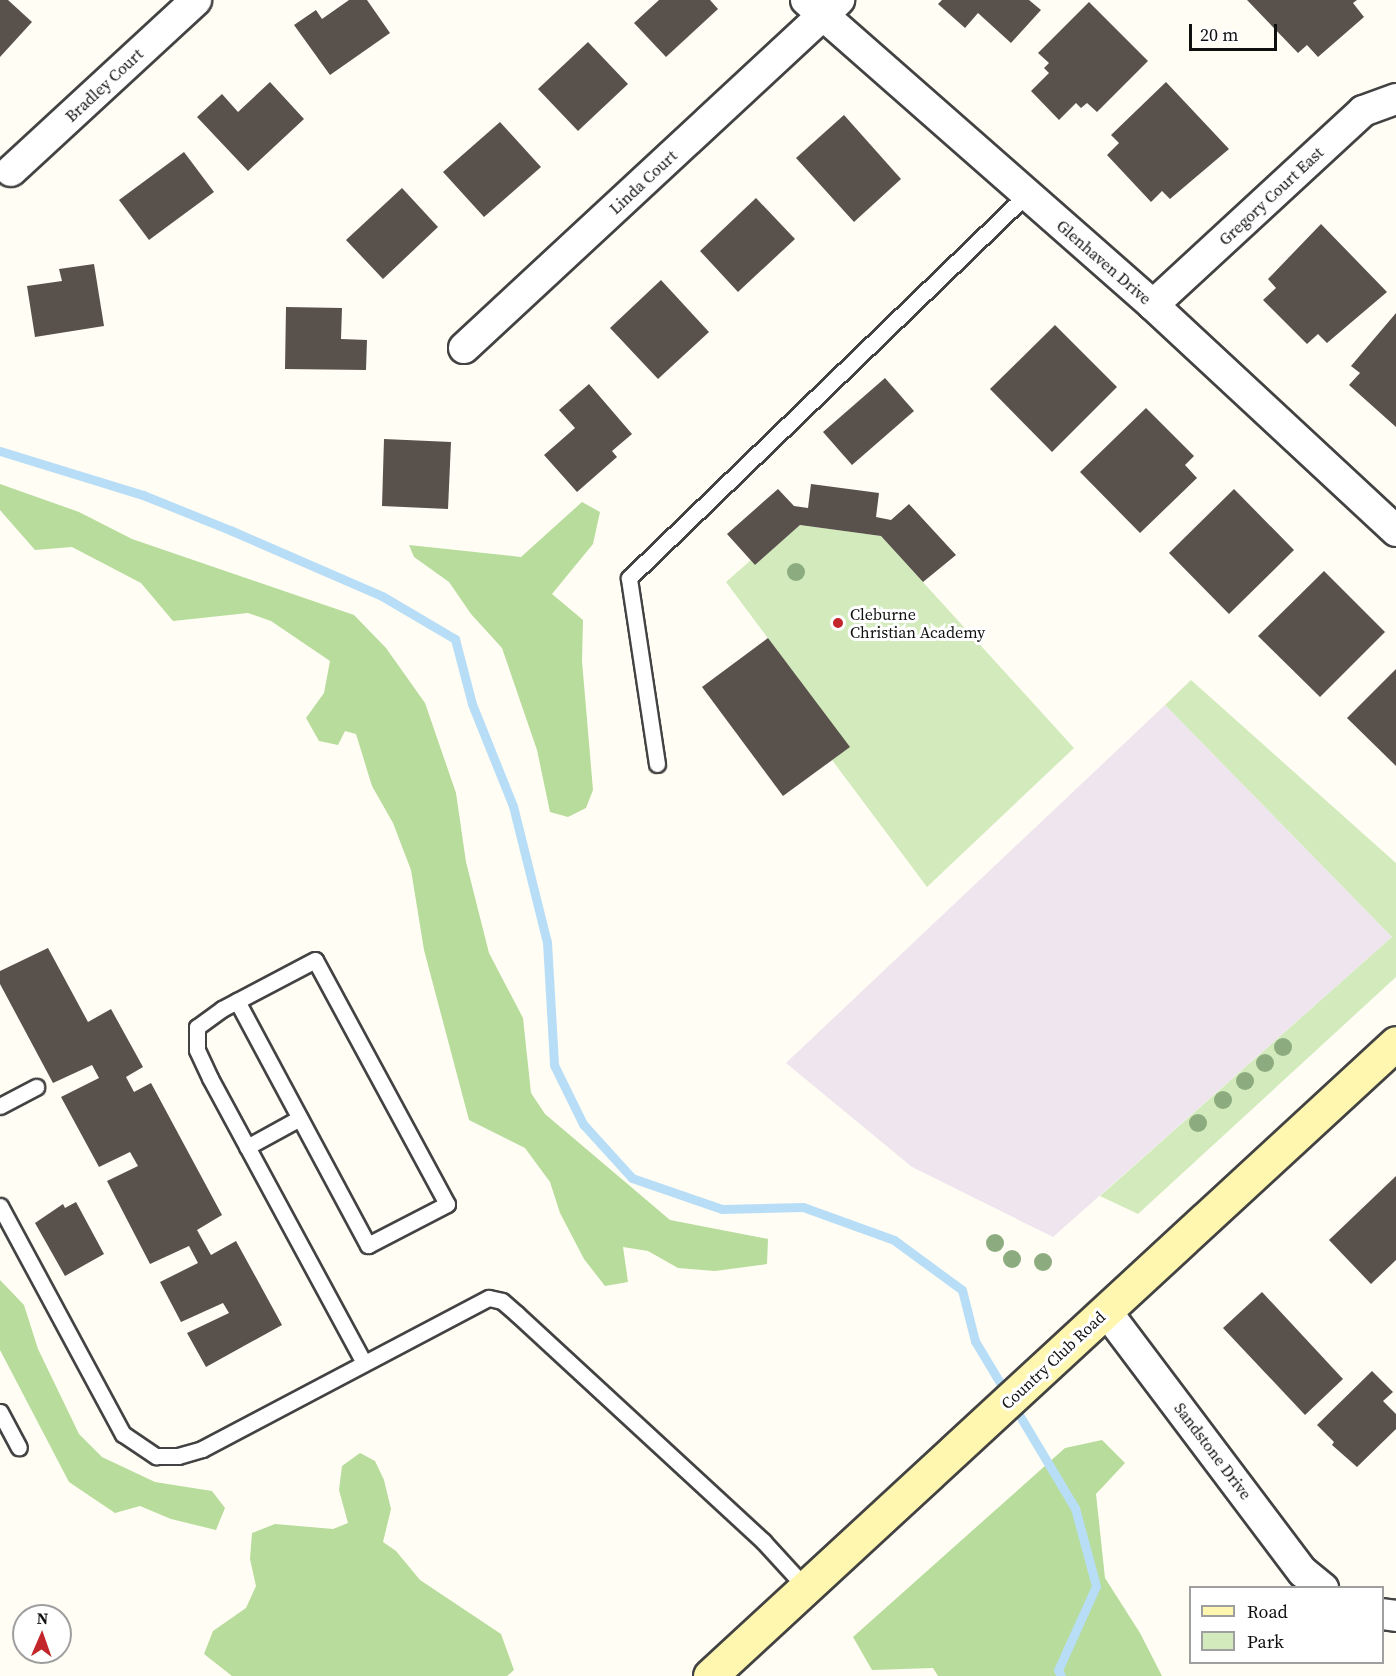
<!DOCTYPE html>
<style>
body{margin:0}
#map{position:relative;width:1396px;height:1676px;overflow:hidden;background:#fffdf4;font-family:"Source Serif 4",serif}
div>[style]{position:absolute}
[style*='--x']{left:calc(var(--x)*1px);top:calc(var(--y)*1px);width:calc(var(--w)*1px);rotate:calc(var(--a)*1deg)}
.industrial>*{inset:0;background:#eee5ef}
.green>*{inset:0;background:#d3ebbc}
.forest>*{inset:0;background:#b7dc9b}
.stream>*{height:9px;margin:-4.5px;padding:0 4.5px;transform-origin:4.5px;border-radius:4.5px;background:#b8def7}
.building>*{inset:0;background:#59524c}
.roads{filter:drop-shadow(2px 0 #434343) drop-shadow(-2px 0 #434343) drop-shadow(0 2px #434343) drop-shadow(0 -2px #434343)}
.service>*{height:15px;margin:-7.5px;padding:0 7.5px;transform-origin:7.5px;border-radius:7.5px;background:#fff}
.minor>*{height:30px;margin:-15px;padding:0 15px;transform-origin:15px;border-radius:15px;background:#fff}
.secondary>*{height:33px;margin:-16.5px;padding:0 16.5px;transform-origin:16.5px;border-radius:16.5px;background:#fff7af}
.trees>*{width:18px;height:18px;margin:-9px;border-radius:50%;background:#8cac7f}
.dots>*{width:16px;height:16px;translate:-50% -50%;box-sizing:border-box;border:3px solid #fff;border-radius:50%}
span{translate:-50% -50%;white-space:nowrap;text-align:center;line-height:1.15;-webkit-text-stroke:6px #fff;paint-order:stroke}
.street-label{font-size:16px;color:#101010}
.poi-label{font-size:16px;color:#101010}
.left{translate:0 -50%;text-align:left}
.legend{position:absolute;left:1189px;top:1586px;width:195px;height:78px;box-sizing:border-box;background:#fff;border:2px solid #9f9f9f;margin:0;padding:8px 10px;list-style:none;font-size:18px;color:#101010}
.legend li{display:flex;align-items:center;gap:12px;height:30px}
.legend b{width:30px;border:2px solid #9f9f9f}
.north{position:absolute;left:12px;top:1604px;width:60px;height:60px;box-sizing:border-box;background:#fff;border:2px solid #9f9f9f;border-radius:50%;rotate:2deg;font-size:16px;font-weight:700;line-height:24px;text-align:center;color:#101010}
.north::after{content:'';display:block;margin:auto;width:21px;height:27px;background:#c3262a;clip-path:polygon(50% 0,100% 100%,50% 72%,0 100%)}
.scale{position:absolute;left:1189px;top:24px;width:88px;height:27px;box-sizing:border-box;border:3px solid #101010;border-top:0;padding-left:8px;font-size:18px;line-height:21px;white-space:nowrap;color:#101010;-webkit-text-stroke:4px #fff;paint-order:stroke}
</style>
<div id="map">
<div class="industrial">
<i style="clip-path:polygon(1165px 705px,1392px 937px,1053px 1237px,912px 1167px,786px 1063px)"></i>
</div>
<div class="green">
<i style="clip-path:polygon(800px 525px,881px 536px,1074px 748px,927px 887px,832px 760px,849px 747px,726px 582px,751px 560px,755px 565px)"></i>
<i style="clip-path:polygon(1191px 680px,1396px 863px,1396px 977px,1138px 1214px,1100px 1196px,1392px 937px,1165px 705px)"></i>
</div>
<div class="forest">
<i style="clip-path:polygon(0 484px,79px 512px,132px 539px,354px 615px,386px 648px,425px 703px,456px 793px,466px 862px,489px 953px,523px 1018px,531px 1093px,545px 1114px,670px 1220px,768px 1239px,767px 1264px,715px 1271px,678px 1268px,648px 1251px,623px 1247px,628px 1282px,605px 1286px,584px 1259px,560px 1213px,550px 1182px,525px 1148px,469px 1120px,424px 950px,411px 870px,393px 823px,372px 786px,356px 734px,345px 731px,338px 745px,319px 741px,306px 718px,324px 693px,330px 661px,271px 621px,248px 613px,173px 621px,141px 583px,72px 547px,35px 550px,0 510px)"></i>
<i style="clip-path:polygon(582px 502px,600px 512px,593px 544px,552px 594px,583px 620px,582px 661px,593px 790px,586px 808px,568px 817px,550px 812px,537px 750px,502px 648px,471px 614px,449px 582px,414px 557px,409px 545px,521px 557px)"></i>
<i style="clip-path:polygon(0 1280px,24px 1305px,38px 1349px,79px 1434px,102px 1457px,155px 1482px,212px 1491px,225px 1508px,216px 1530px,171px 1519px,140px 1506px,115px 1513px,69px 1482px,0 1350px)"></i>
<i style="clip-path:polygon(1102px 1440px,1125px 1463px,1096px 1494px,1105px 1578px,1140px 1633px,1162px 1676px,938px 1676px,933px 1668px,872px 1670px,853px 1637px,1065px 1448px)"></i>
<i style="clip-path:polygon(360px 1453px,375px 1461px,384px 1480px,391px 1509px,383px 1542px,396px 1551px,420px 1580px,501px 1634px,514px 1670px,507px 1676px,232px 1676px,204px 1654px,213px 1631px,246px 1608px,256px 1586px,250px 1559px,252px 1533px,275px 1524px,333px 1529px,348px 1523px,339px 1490px,342px 1466px)"></i>
</div>
<div class="stream">
<i style="--x:0;--y:451;--w:150;--a:17.1"></i>
<i style="--x:143;--y:495;--w:94;--a:21.9"></i>
<i style="--x:230;--y:530;--w:166;--a:23.5"></i>
<i style="--x:382;--y:596;--w:85;--a:30.5"></i>
<i style="--x:455;--y:639;--w:67;--a:75.3"></i>
<i style="--x:472;--y:704;--w:110;--a:68.1"></i>
<i style="--x:513;--y:806;--w:140;--a:76"></i>
<i style="--x:547;--y:942;--w:123;--a:86.7"></i>
<i style="--x:554;--y:1065;--w:66;--a:63.8"></i>
<i style="--x:583;--y:1124;--w:73;--a:47.8"></i>
<i style="--x:632;--y:1178;--w:95;--a:19"></i>
<i style="--x:722;--y:1209;--w:81;--a:-1.4"></i>
<i style="--x:803;--y:1207;--w:97;--a:19.9"></i>
<i style="--x:894;--y:1240;--w:84;--a:36.3"></i>
<i style="--x:962;--y:1290;--w:53;--a:75.7"></i>
<i style="--x:975;--y:1341;--w:195;--a:59.1"></i>
<i style="--x:1075;--y:1508;--w:81;--a:74.9"></i>
<i style="--x:1096;--y:1586;--w:92;--a:114.3"></i>
<i style="--x:1058;--y:1670;--w:7;--a:63"></i>
</div>
<div class="building">
<i style="clip-path:polygon(0 0,8px 0,32px 22px,0 57px)"></i>
<i style="clip-path:polygon(349px 0,367px 0,390px 33px,330px 75px,294px 25px,316px 10px,322px 19px)"></i>
<i style="clip-path:polygon(659px 0,710px 0,718px 9px,666px 57px,634px 23px)"></i>
<i style="clip-path:polygon(942px 0,1029px 0,1041px 10px,1011px 43px,978px 13px,965px 28px,938px 4px)"></i>
<i style="clip-path:polygon(1247px 0,1357px 0,1353px 3px,1364px 17px,1318px 57px,1307px 45px,1298px 53px)"></i>
<i style="clip-path:polygon(1089px 2px,1148px 61px,1097px 112px,1087px 103px,1081px 108px,1076px 103px,1059px 120px,1031px 91px,1049px 73px,1044px 68px,1049px 63px,1038px 53px)"></i>
<i style="clip-path:polygon(588px 42px,628px 84px,578px 131px,538px 89px)"></i>
<i style="clip-path:polygon(270px 82px,304px 119px,248px 171px,197px 117px,222px 94px,238px 112px)"></i>
<i style="clip-path:polygon(1166px 82px,1229px 149px,1170px 199px,1162px 191px,1151px 202px,1107px 155px,1119px 143px,1111px 135px)"></i>
<i style="clip-path:polygon(844px 115px,901px 179px,854px 222px,796px 158px)"></i>
<i style="clip-path:polygon(500px 122px,541px 167px,484px 217px,443px 172px)"></i>
<i style="clip-path:polygon(184px 152px,214px 192px,149px 240px,119px 200px)"></i>
<i style="clip-path:polygon(402px 188px,438px 227px,383px 279px,346px 240px)"></i>
<i style="clip-path:polygon(756px 198px,795px 239px,738px 292px,700px 251px)"></i>
<i style="clip-path:polygon(1321px 224px,1387px 292px,1327px 343px,1318px 334px,1307px 344px,1263px 300px,1276px 288px,1268px 279px)"></i>
<i style="clip-path:polygon(94px 264px,104px 326px,35px 337px,27px 286px,62px 281px,59px 269px)"></i>
<i style="clip-path:polygon(661px 280px,709px 332px,658px 379px,610px 328px)"></i>
<i style="clip-path:polygon(286px 307px,342px 308px,341px 339px,367px 340px,366px 370px,285px 369px)"></i>
<i style="clip-path:polygon(1396px 313px,1396px 427px,1349px 385px,1360px 373px,1351px 366px)"></i>
<i style="clip-path:polygon(1055px 325px,1117px 387px,1052px 452px,990px 389px)"></i>
<i style="clip-path:polygon(885px 378px,914px 411px,852px 465px,823px 432px)"></i>
<i style="clip-path:polygon(589px 384px,632px 434px,612px 451px,617px 457px,577px 492px,544px 455px,575px 428px,559px 410px)"></i>
<i style="clip-path:polygon(1146px 408px,1194px 456px,1185px 465px,1197px 478px,1140px 533px,1080px 472px)"></i>
<i style="clip-path:polygon(384px 439px,451px 442px,448px 509px,382px 506px)"></i>
<i style="clip-path:polygon(811px 484px,879px 493px,876px 517px,891px 520px,909px 504px,956px 555px,923px 582px,881px 536px,800px 525px,755px 565px,727px 534px,778px 489px,794px 506px,808px 508px)"></i>
<i style="clip-path:polygon(1234px 489px,1294px 550px,1229px 614px,1169px 553px)"></i>
<i style="clip-path:polygon(1324px 571px,1385px 632px,1320px 697px,1258px 636px)"></i>
<i style="clip-path:polygon(768px 638px,850px 747px,783px 796px,702px 687px)"></i>
<i style="clip-path:polygon(1396px 669px,1396px 766px,1347px 718px)"></i>
<i style="clip-path:polygon(48px 948px,88px 1022px,111px 1009px,143px 1067px,126px 1077px,134px 1092px,151px 1083px,222px 1215px,197px 1230px,211px 1255px,236px 1241px,282px 1325px,206px 1367px,187px 1333px,229px 1313px,223px 1303px,181px 1322px,160px 1282px,198px 1263px,189px 1246px,150px 1264px,107px 1181px,138px 1166px,130px 1152px,99px 1167px,61px 1097px,99px 1078px,92px 1065px,53px 1083px,0 984px,0 971px)"></i>
<i style="clip-path:polygon(1396px 1176px,1396px 1260px,1371px 1284px,1329px 1240px)"></i>
<i style="clip-path:polygon(76px 1202px,104px 1254px,65px 1276px,35px 1223px,63px 1204px,65px 1208px)"></i>
<i style="clip-path:polygon(1262px 1292px,1343px 1379px,1305px 1415px,1223px 1328px)"></i>
<i style="clip-path:polygon(1372px 1371px,1393px 1392px,1383px 1401px,1396px 1414px,1396px 1429px,1357px 1467px,1332px 1445px,1334px 1442px,1317px 1425px)"></i>
</div>
<div class="roads">
<div class="service">
<i style="--x:657;--y:764;--w:188;--a:-98.6"></i>
<i style="--x:629;--y:578;--w:553;--a:-43.97"></i>
<i style="--x:237;--y:1001;--w:277;--a:61.8"></i>
<i style="--x:368;--y:1245;--w:89;--a:-27.4"></i>
<i style="--x:447;--y:1204;--w:277;--a:-118.4"></i>
<i style="--x:315;--y:960;--w:105;--a:152.2"></i>
<i style="--x:222;--y:1009;--w:31;--a:144"></i>
<i style="--x:197;--y:1027;--w:23;--a:90"></i>
<i style="--x:197;--y:1050;--w:31;--a:65"></i>
<i style="--x:210;--y:1078;--w:324;--a:61.6"></i>
<i style="--x:0;--y:1106;--w:41;--a:-27.8"></i>
<i style="--x:247;--y:1147;--w:60;--a:-28.7"></i>
<i style="--x:0;--y:1206;--w:259;--a:61.7"></i>
<i style="--x:123;--y:1434;--w:40;--a:34"></i>
<i style="--x:156;--y:1456;--w:22;--a:0"></i>
<i style="--x:178;--y:1456;--w:25;--a:-16"></i>
<i style="--x:202;--y:1449;--w:324;--a:-27.8"></i>
<i style="--x:489;--y:1298;--w:13;--a:13"></i>
<i style="--x:502;--y:1301;--w:20;--a:41"></i>
<i style="--x:517;--y:1314;--w:335;--a:42.7"></i>
<i style="--x:763;--y:1541;--w:64;--a:47.5"></i>
<i style="--x:0;--y:1412;--w:40;--a:62"></i>
</div>
<div class="minor">
<i style="--x:806;--y:0;--w:462;--a:41.3"></i>
<i style="--x:1153;--y:305;--w:332;--a:42.9"></i>
<i style="--x:11;--y:171;--w:252;--a:-42.7"></i>
<i style="--x:1153;--y:305;--w:286;--a:-42.7"></i>
<i style="--x:1363;--y:111;--w:35;--a:-20"></i>
<i style="--x:464;--y:348;--w:512;--a:-42.86"></i>
<i style="--x:1106;--y:1311;--w:327;--a:53"></i>
<i style="--x:1303;--y:1572;--w:26;--a:39"></i>
<i style="--x:1382;--y:1614;--w:14;--a:8"></i>
</div>
<div class="secondary">
<i style="--x:710;--y:1676;--w:933;--a:-42.7"></i>
</div>
</div>
<div class="trees">
<i style="left:796px;top:572px"></i>
<i style="left:1283px;top:1047px"></i>
<i style="left:1265px;top:1063px"></i>
<i style="left:1245px;top:1081px"></i>
<i style="left:1223px;top:1100px"></i>
<i style="left:1198px;top:1123px"></i>
<i style="left:995px;top:1243px"></i>
<i style="left:1012px;top:1259px"></i>
<i style="left:1043px;top:1262px"></i>
</div>
<div class="dots">
<i style="left:838px;top:623px;background:#c3262a"></i>
</div>
<div class="street-label">
<span style="left:104px;top:85px;rotate:-43deg">Bradley Court</span>
<span style="left:643px;top:182px;rotate:-43deg">Linda Court</span>
<span style="left:1271px;top:196px;rotate:-43deg">Gregory Court East</span>
<span style="left:1104px;top:262px;rotate:41deg">Glenhaven Drive</span>
<span style="left:1053px;top:1360px;rotate:-43deg">Country Club Road</span>
<span style="left:1213px;top:1451px;rotate:53deg">Sandstone Drive</span>
</div>
<div class="poi-label">
<span class="left" style="left:850px;top:623px">Cleburne<br>Christian Academy</span>
</div>
<ul class="legend">
<li><b style="height:8px;background:#fff7af"></b>Road</li>
<li><b style="height:16px;background:#d3ebbc"></b>Park</li>
</ul>
<div class="north">N</div>
<div class="scale">20 m</div>
</div>
